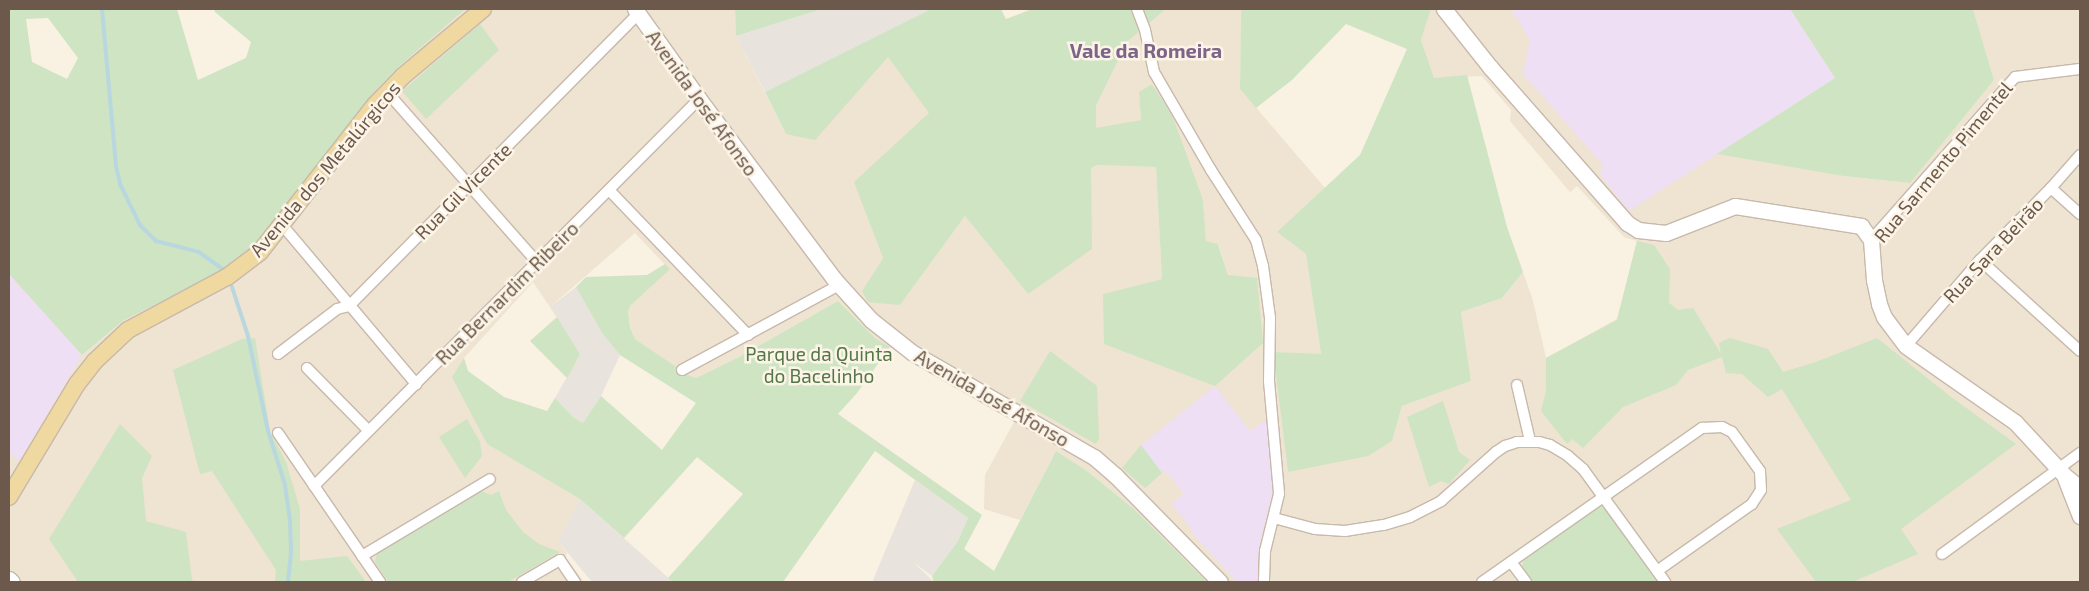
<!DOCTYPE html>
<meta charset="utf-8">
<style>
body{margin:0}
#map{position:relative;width:2089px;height:591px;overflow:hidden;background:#f9f1e2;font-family:"Exo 2",sans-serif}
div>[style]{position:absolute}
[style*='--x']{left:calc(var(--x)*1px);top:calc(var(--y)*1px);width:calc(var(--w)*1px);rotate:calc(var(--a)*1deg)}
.residential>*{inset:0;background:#efe3d1}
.industrial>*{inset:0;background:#e8e3dc}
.education>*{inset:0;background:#eedff4}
.green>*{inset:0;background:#cee4c2}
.stream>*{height:4px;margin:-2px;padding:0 2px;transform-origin:2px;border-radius:2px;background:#b9d7df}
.roads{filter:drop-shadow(1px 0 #c7b9ab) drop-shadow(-1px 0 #c7b9ab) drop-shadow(0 1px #c7b9ab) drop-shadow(0 -1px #c7b9ab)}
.street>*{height:10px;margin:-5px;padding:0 5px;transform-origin:5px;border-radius:5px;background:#fff}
.secondary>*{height:15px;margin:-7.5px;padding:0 7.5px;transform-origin:7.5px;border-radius:7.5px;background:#fff}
.primary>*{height:16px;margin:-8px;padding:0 8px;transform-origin:8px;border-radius:8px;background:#f0d8a1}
span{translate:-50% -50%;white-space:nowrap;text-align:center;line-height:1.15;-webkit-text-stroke:5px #fcf5e7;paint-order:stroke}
.street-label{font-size:19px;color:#6c594c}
.park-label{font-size:19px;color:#547748}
.neighbourhood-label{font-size:20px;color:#7e6489;font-weight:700}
.frame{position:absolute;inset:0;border:10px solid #6c594c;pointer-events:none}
</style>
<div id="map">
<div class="residential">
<i style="clip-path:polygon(464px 9px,735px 9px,736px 36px,786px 134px,888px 57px,930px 113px,855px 182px,883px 258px,862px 291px,900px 305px,965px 216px,1028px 294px,1090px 168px,1099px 165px,1156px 167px,1162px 279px,1103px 294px,1228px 275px,1219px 245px,1206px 241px,1203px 200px,1153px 84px,1139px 92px,1141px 120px,1096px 129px,1096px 106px,1127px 42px,1166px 9px,1241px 9px,1240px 89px,1325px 188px,1277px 232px,1306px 254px,1321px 355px,1273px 352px,1288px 472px,1392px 441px,1402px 406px,1471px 381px,1461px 312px,1502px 298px,1523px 272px,1533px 301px,1546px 358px,1617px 319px,1637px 241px,1624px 237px,1577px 186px,1570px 192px,1510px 121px,1511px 110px,1482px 76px,1434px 78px,1421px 40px,1431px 9px,1790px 9px,1718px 154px,1843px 176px,1909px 183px,1994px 80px,1973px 9px,2080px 9px,2080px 582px,1207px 582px,1135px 510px,1087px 471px,1056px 451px,1020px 520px,984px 509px,985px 475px,1014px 422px,875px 338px,838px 301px,737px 358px,696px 378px,690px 376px,635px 339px,630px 326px,628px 312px,630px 306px,669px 269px,635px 233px,550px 307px,533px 282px,464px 358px,453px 377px,487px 444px,580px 499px,558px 541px,567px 553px,565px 556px,584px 582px,9px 582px,9px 274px,82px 355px,124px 320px,271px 225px,372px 95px,396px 69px)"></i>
</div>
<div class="industrial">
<i style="clip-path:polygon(822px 9px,931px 9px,765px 92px,736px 36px)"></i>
<i style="clip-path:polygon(576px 287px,602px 333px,620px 355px,601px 396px,583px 423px,573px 417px,555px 398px,580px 354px,550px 307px)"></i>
<i style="clip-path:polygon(915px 480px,968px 518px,958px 541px,932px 576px,913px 562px,934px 582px,875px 582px,873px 580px)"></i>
<i style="clip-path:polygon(580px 499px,673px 582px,592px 582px,558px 541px)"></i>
</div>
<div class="education">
<i style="clip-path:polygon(1511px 9px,1790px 9px,1835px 78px,1629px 211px,1600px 174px,1603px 165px,1523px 74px,1530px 40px)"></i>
<i style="clip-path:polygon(9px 274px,82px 355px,19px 461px,9px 452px)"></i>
<i style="clip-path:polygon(1215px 386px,1250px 431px,1267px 419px,1274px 490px,1261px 538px,1257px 564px,1258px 582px,1237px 582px,1192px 533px,1193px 531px,1172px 504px,1184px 493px,1165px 471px,1162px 473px,1141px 445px)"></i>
</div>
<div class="green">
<i style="clip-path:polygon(evenodd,9px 9px,177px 9px,198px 80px,246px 58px,251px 42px,215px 12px,214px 9px,464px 10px,396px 69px,372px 95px,253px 246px,230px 265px,201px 282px,124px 320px,82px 355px,9px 274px,9px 9px,48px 18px,78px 58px,67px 79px,32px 62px,26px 19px,48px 18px)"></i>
<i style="clip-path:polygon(735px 9px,822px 9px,736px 36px)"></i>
<i style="clip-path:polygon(931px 9px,1001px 9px,1006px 19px,1032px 9px,1166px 9px,1127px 42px,1096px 106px,1096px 128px,1141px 120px,1139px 92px,1152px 84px,1172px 115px,1203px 200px,1206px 241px,1218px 244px,1228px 275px,1257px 278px,1263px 343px,1215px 386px,1104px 344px,1103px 294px,1162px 279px,1156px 167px,1098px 165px,1091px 168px,1092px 249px,1028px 294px,965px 216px,900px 305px,868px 302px,862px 291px,883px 258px,854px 182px,929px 113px,888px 57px,815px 140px,786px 134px,765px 92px)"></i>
<i style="clip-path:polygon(1241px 9px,1431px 9px,1421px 40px,1434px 78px,1467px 75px,1507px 227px,1523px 272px,1502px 298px,1461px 312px,1471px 381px,1402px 406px,1392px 441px,1368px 456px,1288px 472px,1273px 352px,1321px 354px,1306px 254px,1277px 232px,1360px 155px,1407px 49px,1346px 24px,1292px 80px,1256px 108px,1240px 89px)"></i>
<i style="clip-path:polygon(1790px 9px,1973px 9px,1994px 80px,1910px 183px,1843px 176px,1717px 154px,1835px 78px)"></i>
<i style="clip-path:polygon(480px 24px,499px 50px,426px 119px,402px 91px)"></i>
<i style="clip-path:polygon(1637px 241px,1654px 245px,1670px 269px,1669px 303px,1678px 310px,1693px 308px,1721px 354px,1719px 343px,1730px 338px,1768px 349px,1783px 372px,1816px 362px,1877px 338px,1951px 397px,2016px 444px,1901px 529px,1918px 554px,1852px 582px,1816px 582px,1777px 529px,1851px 500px,1782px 389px,1768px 397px,1742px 374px,1726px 373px,1722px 357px,1688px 370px,1676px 385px,1623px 407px,1583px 448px,1572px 439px,1567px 444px,1541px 411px,1546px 391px,1546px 358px,1617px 320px)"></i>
<i style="clip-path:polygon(665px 264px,670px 269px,630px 306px,628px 312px,630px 327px,635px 339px,690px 376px,696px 378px,737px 358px,838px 301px,875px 338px,890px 347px,857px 393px,838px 414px,982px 515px,964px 549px,994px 571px,1056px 451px,1087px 471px,1135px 510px,1207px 582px,934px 582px,932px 576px,958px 541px,968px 518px,875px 451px,783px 582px,673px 582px,668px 578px,743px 494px,697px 457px,624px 538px,580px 499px,487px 444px,452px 377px,464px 358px,468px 371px,504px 397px,547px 411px,555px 398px,573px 417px,583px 423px,601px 396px,662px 450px,696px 403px,620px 355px,602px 333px,576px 287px,586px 277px,647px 275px)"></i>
<i style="clip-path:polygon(557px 317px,580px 354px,567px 378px,530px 341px)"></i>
<i style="clip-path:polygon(255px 338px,270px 431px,286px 462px,300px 509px,300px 561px,347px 556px,366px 582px,275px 582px,276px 570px,212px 471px,200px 474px,173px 370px,242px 339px)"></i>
<i style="clip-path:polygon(1050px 351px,1097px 386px,1099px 438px,1096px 444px,1020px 401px)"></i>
<i style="clip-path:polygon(1443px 401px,1459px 452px,1470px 460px,1449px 484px,1441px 481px,1429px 487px,1407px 417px)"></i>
<i style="clip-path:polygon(467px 419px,480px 442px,482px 456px,465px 478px,439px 437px)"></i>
<i style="clip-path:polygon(120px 424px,152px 456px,142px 478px,146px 521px,186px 532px,192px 580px,198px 582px,78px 582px,49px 539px)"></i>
<i style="clip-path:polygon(1141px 445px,1162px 473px,1145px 488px,1122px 468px)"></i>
<i style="clip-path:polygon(481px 491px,491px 495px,499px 491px,506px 510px,523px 532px,539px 544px,560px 552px,508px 582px,388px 582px,375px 562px,376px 556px,379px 551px)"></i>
<i style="clip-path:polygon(1600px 506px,1608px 511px,1658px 582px,1531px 582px,1522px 566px,1525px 557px)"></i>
</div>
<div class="stream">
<i style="--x:102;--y:9;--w:158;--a:84.9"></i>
<i style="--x:116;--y:166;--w:18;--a:77"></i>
<i style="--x:120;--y:184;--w:46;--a:64"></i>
<i style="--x:140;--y:225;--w:23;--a:45"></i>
<i style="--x:156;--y:241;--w:44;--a:14.3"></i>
<i style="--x:199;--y:252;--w:31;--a:36"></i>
<i style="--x:232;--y:287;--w:52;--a:71.9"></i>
<i style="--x:248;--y:336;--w:97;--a:78.1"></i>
<i style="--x:268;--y:431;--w:57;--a:72.5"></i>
<i style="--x:285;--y:485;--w:37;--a:82"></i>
<i style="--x:290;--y:522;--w:31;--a:88"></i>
<i style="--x:291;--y:553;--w:29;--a:96"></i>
</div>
<div class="roads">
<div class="street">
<i style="--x:1137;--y:9;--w:22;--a:69"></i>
<i style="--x:1145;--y:30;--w:43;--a:77.9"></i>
<i style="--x:1154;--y:72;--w:113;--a:59.8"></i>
<i style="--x:1211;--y:170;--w:83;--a:57.3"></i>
<i style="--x:1256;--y:240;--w:27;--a:75"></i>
<i style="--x:1263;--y:266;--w:52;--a:82.3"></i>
<i style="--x:1270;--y:318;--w:63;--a:90.9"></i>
<i style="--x:1269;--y:381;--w:113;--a:84.9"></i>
<i style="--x:1279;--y:494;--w:59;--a:103.8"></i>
<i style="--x:1265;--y:551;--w:31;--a:92"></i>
<i style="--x:387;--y:92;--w:227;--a:48.6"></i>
<i style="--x:2051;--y:188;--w:39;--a:42"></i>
<i style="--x:609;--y:190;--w:201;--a:46.2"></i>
<i style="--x:283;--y:226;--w:207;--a:49.9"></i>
<i style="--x:1871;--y:240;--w:217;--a:-48.5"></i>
<i style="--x:2015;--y:77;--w:65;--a:-7"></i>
<i style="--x:1980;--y:260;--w:135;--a:42.3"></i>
<i style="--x:1906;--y:346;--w:113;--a:-49.3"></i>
<i style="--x:1980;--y:260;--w:101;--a:-45.4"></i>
<i style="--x:2051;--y:188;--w:44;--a:-48.7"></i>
<i style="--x:278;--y:354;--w:74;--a:-37.3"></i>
<i style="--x:337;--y:309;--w:12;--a:-14"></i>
<i style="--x:349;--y:306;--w:411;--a:-45.3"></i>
<i style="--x:307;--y:368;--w:88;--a:45.5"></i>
<i style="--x:682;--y:370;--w:179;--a:-28.4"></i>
<i style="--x:1517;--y:385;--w:57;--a:76.9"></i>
<i style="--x:278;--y:433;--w:181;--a:55.6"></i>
<i style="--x:314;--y:486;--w:546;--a:-45.15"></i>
<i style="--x:1274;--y:518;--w:42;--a:15"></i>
<i style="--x:1315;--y:529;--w:30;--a:4"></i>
<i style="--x:1345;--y:531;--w:39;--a:-9"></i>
<i style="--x:1384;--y:525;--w:27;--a:-17"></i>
<i style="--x:1410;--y:517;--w:35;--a:-27"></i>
<i style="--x:1441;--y:501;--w:74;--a:-41.7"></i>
<i style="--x:1496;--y:452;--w:11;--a:-34"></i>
<i style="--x:1505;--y:446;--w:13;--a:-18"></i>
<i style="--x:1517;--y:442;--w:22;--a:0"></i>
<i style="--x:1539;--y:442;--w:11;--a:15"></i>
<i style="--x:1550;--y:445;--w:21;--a:31"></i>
<i style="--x:1568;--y:456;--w:20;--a:41"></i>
<i style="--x:1583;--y:469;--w:140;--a:54"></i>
<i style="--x:1942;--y:554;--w:171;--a:-36.2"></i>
<i style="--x:362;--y:556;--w:149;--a:-31"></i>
<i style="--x:1511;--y:562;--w:25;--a:53"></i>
<i style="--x:522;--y:582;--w:44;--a:-30.1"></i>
<i style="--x:560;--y:560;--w:27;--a:56"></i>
<i style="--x:1482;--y:582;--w:269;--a:-35"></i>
<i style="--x:1702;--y:428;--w:20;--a:-3"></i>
<i style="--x:1722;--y:427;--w:11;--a:27"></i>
<i style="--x:1732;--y:432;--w:48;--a:54.3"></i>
<i style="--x:1760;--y:471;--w:19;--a:87"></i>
<i style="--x:1761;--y:490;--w:17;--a:123"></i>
<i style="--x:1752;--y:504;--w:116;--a:144.8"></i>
</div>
<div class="secondary">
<i style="--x:635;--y:9;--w:110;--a:54.6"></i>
<i style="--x:699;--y:99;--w:225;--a:53.1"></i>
<i style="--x:834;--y:279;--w:55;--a:47.9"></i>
<i style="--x:871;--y:320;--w:53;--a:38.2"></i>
<i style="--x:913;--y:353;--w:209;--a:29.9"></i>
<i style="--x:1094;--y:457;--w:29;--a:41"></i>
<i style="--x:1116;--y:476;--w:148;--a:45.5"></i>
<i style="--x:1444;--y:9;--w:74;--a:51.6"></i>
<i style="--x:1490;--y:67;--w:208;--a:48.7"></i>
<i style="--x:1627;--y:223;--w:13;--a:32"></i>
<i style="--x:1638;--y:230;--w:28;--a:6"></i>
<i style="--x:1666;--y:233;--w:74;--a:-21.4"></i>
<i style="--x:1735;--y:206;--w:128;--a:9"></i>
<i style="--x:1861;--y:226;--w:17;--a:54"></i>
<i style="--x:1871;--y:240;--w:40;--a:85.7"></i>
<i style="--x:1874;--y:280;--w:25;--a:78"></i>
<i style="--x:1879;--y:304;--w:14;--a:69"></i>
<i style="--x:1884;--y:317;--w:36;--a:53"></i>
<i style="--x:1906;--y:346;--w:133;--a:34.9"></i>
<i style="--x:2015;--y:422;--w:72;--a:47.2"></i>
<i style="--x:2064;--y:475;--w:21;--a:39"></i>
<i style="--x:2065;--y:478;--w:41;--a:68.5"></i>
<i style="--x:9;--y:579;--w:4;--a:45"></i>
</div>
<div class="primary">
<i style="--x:9;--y:497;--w:132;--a:-59"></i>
<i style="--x:77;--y:384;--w:29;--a:-52"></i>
<i style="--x:95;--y:361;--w:45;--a:-43.2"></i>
<i style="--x:128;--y:330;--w:112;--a:-28.2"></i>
<i style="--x:227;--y:277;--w:41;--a:-37.1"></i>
<i style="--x:260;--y:252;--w:187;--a:-52"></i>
<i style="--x:375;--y:105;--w:40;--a:-46"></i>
<i style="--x:403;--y:76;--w:104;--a:-39.9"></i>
</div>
</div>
<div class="street-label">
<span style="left:702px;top:103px;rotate:54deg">Avenida José Afonso</span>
<span style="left:1943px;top:162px;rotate:-50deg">Rua Sarmento Pimentel</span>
<span style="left:325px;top:169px;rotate:-50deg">Avenida dos Metalúrgicos</span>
<span style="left:463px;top:191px;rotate:-45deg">Rua Gil Vicente</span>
<span style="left:1993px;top:250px;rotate:-47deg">Rua Sara Beirão</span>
<span style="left:507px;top:293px;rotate:-45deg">Rua Bernardim Ribeiro</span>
<span style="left:992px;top:398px;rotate:30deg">Avenida José Afonso</span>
</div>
<div class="park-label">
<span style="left:819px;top:365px">Parque da Quinta<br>do Bacelinho</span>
</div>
<div class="neighbourhood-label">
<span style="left:1146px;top:50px">Vale da Romeira</span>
</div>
<div class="frame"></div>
</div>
